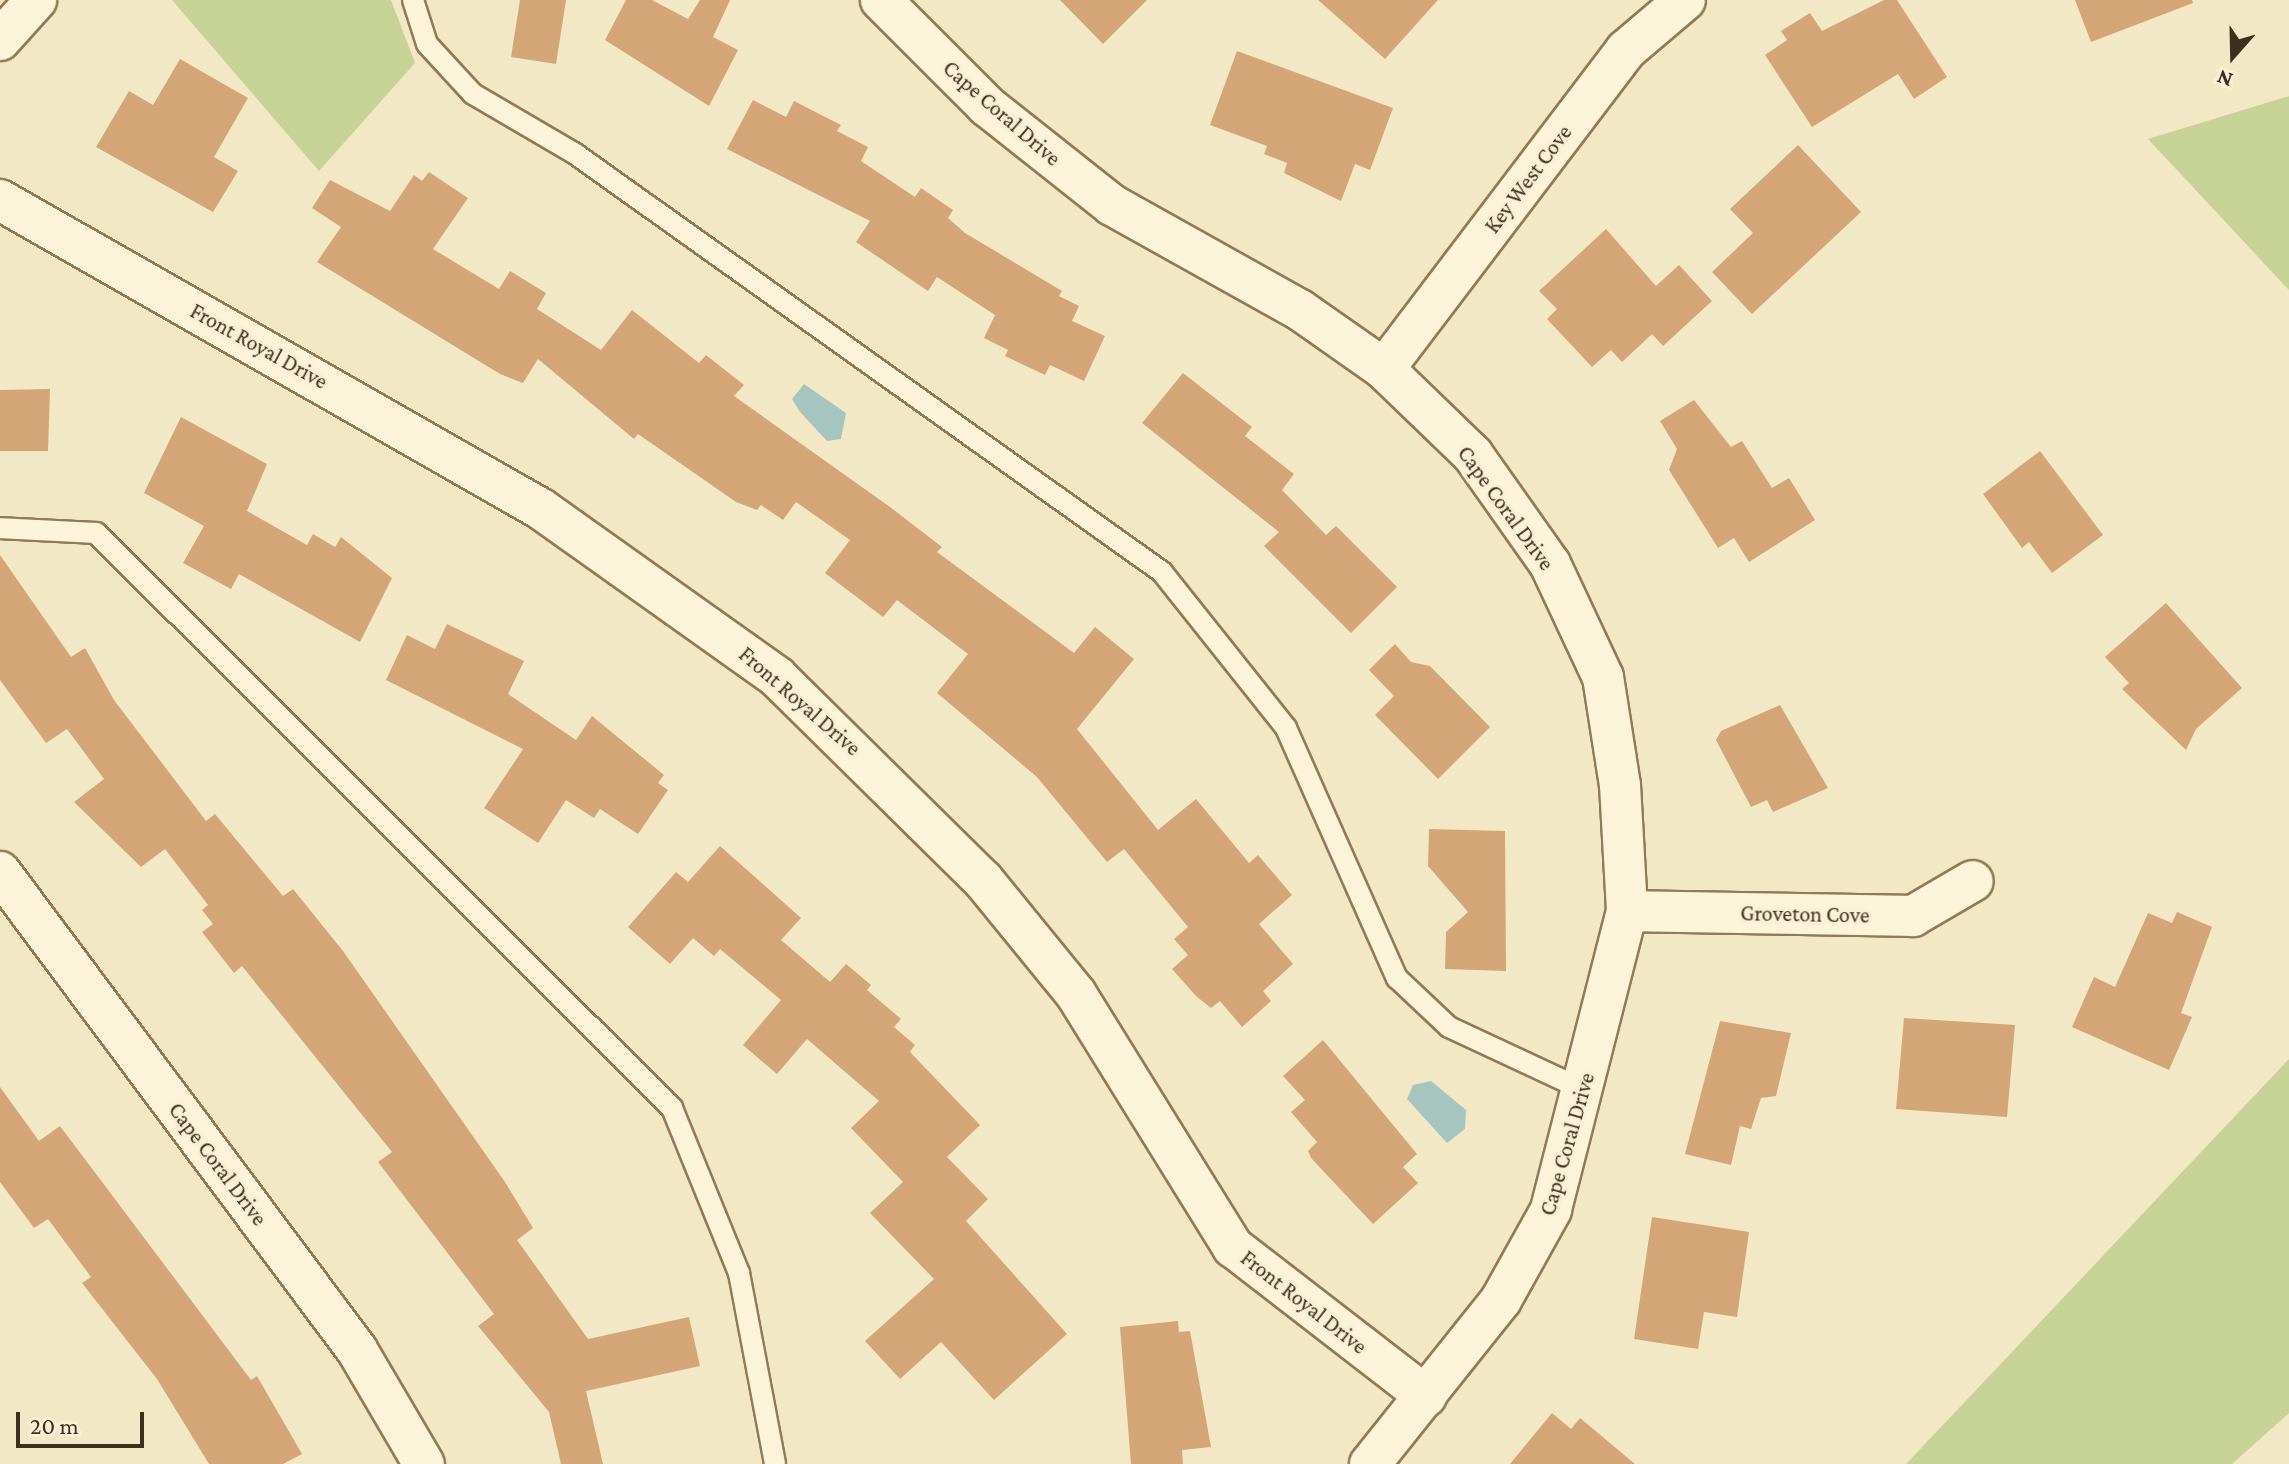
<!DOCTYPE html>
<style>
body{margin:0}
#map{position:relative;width:2289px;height:1464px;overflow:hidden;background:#f3e8c5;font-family:"Crimson Pro",serif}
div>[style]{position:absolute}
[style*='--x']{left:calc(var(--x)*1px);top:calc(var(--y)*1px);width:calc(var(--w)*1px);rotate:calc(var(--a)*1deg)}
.green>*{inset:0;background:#c7d297}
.water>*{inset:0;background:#a7c5bf}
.building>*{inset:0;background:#d4a577}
.roads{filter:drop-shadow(2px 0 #907a58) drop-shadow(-2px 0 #907a58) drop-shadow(0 2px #907a58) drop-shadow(0 -2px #907a58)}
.lane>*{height:20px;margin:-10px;padding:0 10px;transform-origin:10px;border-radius:10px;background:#fcf4d9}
.street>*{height:40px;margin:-20px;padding:0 20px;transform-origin:20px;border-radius:20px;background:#fcf4d9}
span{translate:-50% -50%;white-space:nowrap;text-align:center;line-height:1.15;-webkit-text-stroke:7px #f9f1d5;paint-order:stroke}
.street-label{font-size:22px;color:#3e301e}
.north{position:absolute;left:2193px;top:16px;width:80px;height:80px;-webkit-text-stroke:6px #f9f1d5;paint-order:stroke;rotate:200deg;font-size:22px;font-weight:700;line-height:32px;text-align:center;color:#3e301e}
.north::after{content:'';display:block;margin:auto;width:28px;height:36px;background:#3e301e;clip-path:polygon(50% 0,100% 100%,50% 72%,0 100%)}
.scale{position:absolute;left:16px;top:1412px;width:128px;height:36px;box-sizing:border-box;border:4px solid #3e301e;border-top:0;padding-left:10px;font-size:24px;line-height:28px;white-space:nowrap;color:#3e301e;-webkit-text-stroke:6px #f9f1d5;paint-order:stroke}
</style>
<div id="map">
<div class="green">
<i style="clip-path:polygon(172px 0,391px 0,415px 63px,319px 171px)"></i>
<i style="clip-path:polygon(2289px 96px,2289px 290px,2148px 139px)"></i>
<i style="clip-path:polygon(2289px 1059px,2289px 1413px,2232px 1464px,1906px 1464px)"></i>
</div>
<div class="water">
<i style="clip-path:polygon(804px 384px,846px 413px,841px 439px,827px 441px,800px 412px,792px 399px)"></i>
<i style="clip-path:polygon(1431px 1081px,1466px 1110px,1465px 1129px,1447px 1143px,1407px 1099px,1413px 1085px)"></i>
</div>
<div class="building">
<i style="clip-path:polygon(520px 0,566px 0,556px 64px,511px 57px)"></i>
<i style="clip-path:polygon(626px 0,652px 0,688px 19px,700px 0,730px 0,713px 37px,738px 50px,709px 106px,605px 40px)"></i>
<i style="clip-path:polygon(1060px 0,1147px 0,1103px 44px)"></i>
<i style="clip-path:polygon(1318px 0,1438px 0,1385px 59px)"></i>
<i style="clip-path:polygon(1884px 0,1897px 0,1947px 77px,1914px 99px,1898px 74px,1812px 127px,1765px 55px,1787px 40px,1781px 31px,1810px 13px,1822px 31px)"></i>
<i style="clip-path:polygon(2075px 0,2192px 0,2193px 3px,2091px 42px)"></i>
<i style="clip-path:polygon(1237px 51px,1393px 108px,1370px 170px,1355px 164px,1341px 201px,1284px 173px,1287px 163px,1264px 154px,1267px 146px,1210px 125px)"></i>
<i style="clip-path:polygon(180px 59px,248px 98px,214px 157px,238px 171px,213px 212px,96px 147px,129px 91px,153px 105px)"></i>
<i style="clip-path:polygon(753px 100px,786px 117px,794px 101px,841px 125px,837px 131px,868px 147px,861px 161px,915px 197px,921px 188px,953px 210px,948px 218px,965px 233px,1062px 291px,1059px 296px,1079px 306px,1072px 321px,1105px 336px,1084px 381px,1050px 365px,1045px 375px,1005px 356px,1008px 350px,984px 338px,995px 315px,937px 277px,928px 291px,856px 242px,870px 221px,727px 149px)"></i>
<i style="clip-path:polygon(1798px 145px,1861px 212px,1752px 314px,1712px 272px,1753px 233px,1730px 209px)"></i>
<i style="clip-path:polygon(429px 172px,468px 198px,433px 249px,499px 289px,510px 271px,546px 293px,537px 309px,601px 350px,632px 310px,699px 363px,706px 355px,744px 385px,734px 396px,890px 507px,942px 547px,937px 552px,1074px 653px,1095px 627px,1134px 659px,1077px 729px,1158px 830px,1196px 799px,1249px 863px,1258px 855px,1292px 895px,1259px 924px,1293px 964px,1263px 991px,1271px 1001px,1242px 1027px,1220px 1001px,1211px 1008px,1196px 996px,1172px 969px,1188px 955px,1174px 939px,1188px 927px,1124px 849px,1107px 862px,1037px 777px,937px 693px,968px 654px,897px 600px,883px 617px,825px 573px,850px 540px,796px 502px,783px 520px,761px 505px,757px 510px,736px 502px,638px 434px,634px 439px,538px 359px,523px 383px,500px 374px,317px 262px,341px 227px,312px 208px,330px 180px,390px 211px,414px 175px,422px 181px)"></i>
<i style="clip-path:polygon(1606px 229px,1656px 286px,1679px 265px,1712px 301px,1663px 346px,1652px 334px,1622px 362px,1611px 350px,1592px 367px,1547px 319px,1557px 309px,1539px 291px)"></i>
<i style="clip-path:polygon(1183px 373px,1252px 427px,1245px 436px,1294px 474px,1282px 490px,1326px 535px,1336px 526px,1397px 587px,1351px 633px,1264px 546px,1279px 532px,1142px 423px)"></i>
<i style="clip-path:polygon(50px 389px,48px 451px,0 451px,0 390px)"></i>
<i style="clip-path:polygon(1694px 400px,1731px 447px,1742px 441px,1772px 488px,1789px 478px,1815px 520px,1749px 562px,1734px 538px,1718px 548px,1669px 470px,1677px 449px,1660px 421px)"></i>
<i style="clip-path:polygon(181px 417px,267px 464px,247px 511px,307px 545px,313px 534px,335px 547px,341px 537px,392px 578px,360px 642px,239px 574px,231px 589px,183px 563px,204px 526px,144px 493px)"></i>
<i style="clip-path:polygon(2040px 451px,2103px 535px,2052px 573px,2029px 542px,2022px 548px,1983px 494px)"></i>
<i style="clip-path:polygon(0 555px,71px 657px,85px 648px,114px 700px,206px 821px,215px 814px,283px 896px,293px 889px,343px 951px,505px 1182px,533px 1228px,517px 1240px,588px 1339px,689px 1317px,700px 1366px,586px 1391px,603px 1464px,561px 1464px,549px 1412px,478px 1326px,494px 1314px,378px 1162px,392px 1152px,242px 966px,234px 973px,202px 932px,213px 924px,202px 910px,208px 905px,165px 849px,141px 867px,74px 802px,104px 779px,67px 729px,46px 743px,0 680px)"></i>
<i style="clip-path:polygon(2166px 603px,2242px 688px,2196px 729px,2186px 750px,2122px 689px,2129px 683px,2105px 657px)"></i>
<i style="clip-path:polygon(447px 624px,524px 661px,508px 694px,576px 740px,592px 716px,664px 775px,658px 783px,668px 790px,638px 834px,600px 809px,594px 818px,566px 800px,538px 843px,484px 808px,523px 749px,386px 680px,407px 635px,435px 649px)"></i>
<i style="clip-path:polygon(1395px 644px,1411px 662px,1430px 666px,1490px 727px,1438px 779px,1375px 715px,1394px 696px,1369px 670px)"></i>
<i style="clip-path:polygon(1780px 705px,1828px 788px,1773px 812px,1767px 800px,1751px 807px,1716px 740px,1721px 731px)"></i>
<i style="clip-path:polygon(1429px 829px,1505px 831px,1506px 971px,1445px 969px,1446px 932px,1468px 912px,1428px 866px)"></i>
<i style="clip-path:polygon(720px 846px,801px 918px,781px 940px,830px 982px,846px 964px,871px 985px,867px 990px,901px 1019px,894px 1027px,915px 1045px,910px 1052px,980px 1125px,947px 1157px,988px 1199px,966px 1221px,1067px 1334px,994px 1400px,941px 1342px,900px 1379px,865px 1341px,934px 1279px,870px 1213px,903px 1182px,851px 1128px,879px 1101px,807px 1039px,777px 1074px,743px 1045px,781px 1000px,720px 949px,714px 956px,693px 938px,670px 964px,628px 927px,676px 872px,688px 882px)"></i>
<i style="clip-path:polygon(2177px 912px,2212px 927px,2181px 1013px,2192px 1017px,2169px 1070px,2072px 1027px,2094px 977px,2115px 987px,2148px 913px,2172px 923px)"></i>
<i style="clip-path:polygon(1904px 1018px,2015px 1025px,2007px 1117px,1896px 1109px)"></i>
<i style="clip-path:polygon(1720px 1021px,1791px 1033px,1776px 1096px,1761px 1098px,1751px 1129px,1740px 1126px,1731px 1165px,1685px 1154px)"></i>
<i style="clip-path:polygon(1323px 1040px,1417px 1154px,1403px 1167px,1418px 1183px,1373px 1224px,1311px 1158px,1308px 1151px,1317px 1142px,1291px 1112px,1305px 1100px,1283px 1076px)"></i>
<i style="clip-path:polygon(0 1087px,39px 1141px,60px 1126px,251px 1380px,257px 1376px,302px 1454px,283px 1464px,209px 1464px,157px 1379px,82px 1283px,91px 1277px,48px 1219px,34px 1228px,0 1182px)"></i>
<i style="clip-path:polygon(1652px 1217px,1749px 1232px,1737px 1317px,1704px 1312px,1698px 1349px,1634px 1339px)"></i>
<i style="clip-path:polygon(1178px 1321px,1179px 1332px,1190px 1331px,1211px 1447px,1182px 1450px,1183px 1464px,1131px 1464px,1120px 1327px)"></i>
<i style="clip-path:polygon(1552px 1413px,1571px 1429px,1580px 1418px,1635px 1464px,1510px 1464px)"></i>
</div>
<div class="roads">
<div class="lane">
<i style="--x:413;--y:0;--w:46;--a:72.3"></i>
<i style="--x:427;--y:44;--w:68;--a:47.4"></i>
<i style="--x:473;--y:94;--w:117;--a:30.3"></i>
<i style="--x:574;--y:153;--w:722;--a:35.47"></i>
<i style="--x:1162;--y:572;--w:199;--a:51.5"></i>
<i style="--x:1286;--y:728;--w:274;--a:66.1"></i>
<i style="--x:1397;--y:978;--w:71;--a:43.3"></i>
<i style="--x:1449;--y:1027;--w:149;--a:25"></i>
<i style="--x:0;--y:528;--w:96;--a:3"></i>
<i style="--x:96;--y:533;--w:814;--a:44.95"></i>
<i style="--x:672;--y:1108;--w:178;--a:67.9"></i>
<i style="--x:739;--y:1273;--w:194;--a:79.3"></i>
</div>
<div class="street">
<i style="--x:881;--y:0;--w:150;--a:45"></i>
<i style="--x:987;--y:106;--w:159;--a:38.4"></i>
<i style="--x:1112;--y:205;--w:215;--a:29.2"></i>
<i style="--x:1300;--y:310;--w:103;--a:35.1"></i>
<i style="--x:1384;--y:369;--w:124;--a:44"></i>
<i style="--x:1473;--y:455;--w:133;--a:54.8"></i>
<i style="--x:1550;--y:564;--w:125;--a:64.9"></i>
<i style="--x:1603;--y:677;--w:109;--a:81.1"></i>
<i style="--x:1620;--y:785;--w:126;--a:86.8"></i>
<i style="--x:1627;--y:911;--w:309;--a:104.3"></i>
<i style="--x:1551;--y:1210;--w:103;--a:119.1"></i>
<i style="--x:1501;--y:1300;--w:210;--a:128.6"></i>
<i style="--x:0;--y:40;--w:54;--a:-48"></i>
<i style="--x:0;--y:200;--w:623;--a:29.73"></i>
<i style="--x:541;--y:509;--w:290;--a:35.4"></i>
<i style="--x:777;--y:677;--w:289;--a:44.6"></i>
<i style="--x:983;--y:880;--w:147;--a:50.8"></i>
<i style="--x:1076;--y:994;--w:298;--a:58.2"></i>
<i style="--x:1233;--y:1247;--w:244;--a:37.7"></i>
<i style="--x:1384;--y:369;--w:400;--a:-52.8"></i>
<i style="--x:1626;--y:50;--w:77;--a:-40.3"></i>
<i style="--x:0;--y:872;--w:597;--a:53.25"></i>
<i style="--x:357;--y:1350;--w:132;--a:59.6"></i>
<i style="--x:1627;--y:911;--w:286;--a:1"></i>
<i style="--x:1913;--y:916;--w:69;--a:-30.3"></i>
</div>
</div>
<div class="street-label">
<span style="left:1002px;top:113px;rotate:41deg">Cape Coral Drive</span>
<span style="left:1528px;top:179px;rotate:-53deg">Key West Cove</span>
<span style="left:259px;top:346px;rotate:29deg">Front Royal Drive</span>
<span style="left:1506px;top:508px;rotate:54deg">Cape Coral Drive</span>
<span style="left:800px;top:701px;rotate:41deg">Front Royal Drive</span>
<span style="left:1805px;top:914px;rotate:1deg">Groveton Cove</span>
<span style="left:1567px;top:1144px;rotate:-74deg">Cape Coral Drive</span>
<span style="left:218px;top:1164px;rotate:53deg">Cape Coral Drive</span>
<span style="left:1304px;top:1302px;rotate:38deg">Front Royal Drive</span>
</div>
<div class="north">N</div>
<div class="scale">20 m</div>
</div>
